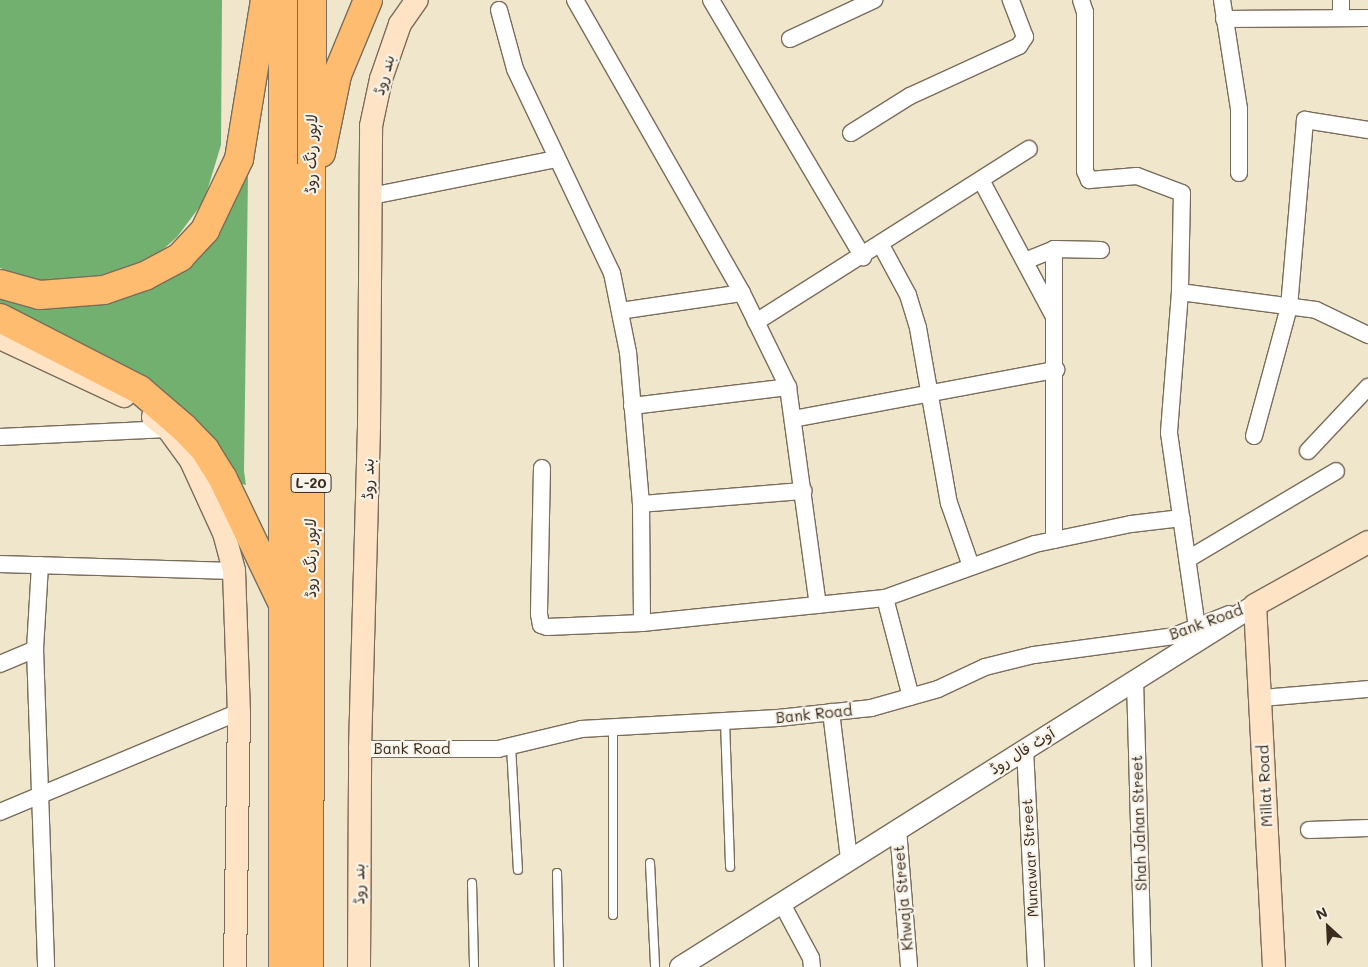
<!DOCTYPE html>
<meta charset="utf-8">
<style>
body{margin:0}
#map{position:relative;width:1368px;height:967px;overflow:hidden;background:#efe6cc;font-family:Mali,"Playpen Sans Arabic",sans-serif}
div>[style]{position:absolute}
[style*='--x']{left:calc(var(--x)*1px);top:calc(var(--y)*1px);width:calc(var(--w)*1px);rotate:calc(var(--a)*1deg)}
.forest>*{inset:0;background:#72b070}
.roads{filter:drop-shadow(1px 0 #7a6c5b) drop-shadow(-1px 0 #7a6c5b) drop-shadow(0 1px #7a6c5b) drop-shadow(0 -1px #7a6c5b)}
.service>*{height:8px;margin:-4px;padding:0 4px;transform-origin:4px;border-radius:4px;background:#fff}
.minor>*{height:16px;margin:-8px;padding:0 8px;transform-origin:8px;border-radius:8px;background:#fff}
.tertiary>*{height:20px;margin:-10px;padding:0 10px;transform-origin:10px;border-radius:10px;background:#fff}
.secondary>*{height:22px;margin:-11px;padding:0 11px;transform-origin:11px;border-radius:11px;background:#fee4c5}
.motorway>*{height:28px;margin:-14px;padding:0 14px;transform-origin:14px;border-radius:14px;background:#fdbc6f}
span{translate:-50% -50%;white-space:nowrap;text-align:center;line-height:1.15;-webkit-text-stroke:4.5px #f7f3e8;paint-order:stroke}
.shield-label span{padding:1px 4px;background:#f7f3e8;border:1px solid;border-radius:4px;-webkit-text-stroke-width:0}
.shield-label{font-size:14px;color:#3b2a1e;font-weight:700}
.street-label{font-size:15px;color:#3b2a1e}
.north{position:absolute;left:1303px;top:902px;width:50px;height:50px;-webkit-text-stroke:4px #f7f3e8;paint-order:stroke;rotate:335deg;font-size:14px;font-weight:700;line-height:20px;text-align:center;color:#3b2a1e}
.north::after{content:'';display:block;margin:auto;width:18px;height:22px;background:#3b2a1e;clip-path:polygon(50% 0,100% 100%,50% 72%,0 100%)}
</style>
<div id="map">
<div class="forest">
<i style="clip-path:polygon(0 0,222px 0,221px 145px,204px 201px,177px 237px,158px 254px,130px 269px,103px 278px,57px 283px,32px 279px,0 268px)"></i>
<i style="clip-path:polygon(248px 176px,244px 471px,246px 485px,223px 479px,184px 428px,0 318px,0 287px,145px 276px)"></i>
</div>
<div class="roads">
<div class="service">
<i style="--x:725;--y:721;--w:146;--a:88"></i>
<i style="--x:511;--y:746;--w:124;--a:86.8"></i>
<i style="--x:650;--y:863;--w:104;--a:87.2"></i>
<i style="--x:557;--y:873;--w:94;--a:88.8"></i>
<i style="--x:472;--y:883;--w:84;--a:88.6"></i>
<i style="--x:613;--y:915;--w:188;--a:-90"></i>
</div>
<div class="minor">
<i style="--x:575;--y:0;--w:337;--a:60.3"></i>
<i style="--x:742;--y:293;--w:105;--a:63.9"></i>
<i style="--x:788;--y:387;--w:220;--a:82.2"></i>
<i style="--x:711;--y:0;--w:299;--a:59.4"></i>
<i style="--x:1081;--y:0;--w:13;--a:72"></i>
<i style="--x:1085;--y:12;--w:159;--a:90"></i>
<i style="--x:1085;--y:171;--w:10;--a:66"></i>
<i style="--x:1089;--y:180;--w:48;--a:-4.8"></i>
<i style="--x:1137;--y:176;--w:48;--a:20.7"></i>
<i style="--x:1182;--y:193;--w:99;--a:91.2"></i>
<i style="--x:1180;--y:292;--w:141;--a:94.5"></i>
<i style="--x:1169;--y:433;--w:196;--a:81.8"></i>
<i style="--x:1222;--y:0;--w:110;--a:81.1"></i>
<i style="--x:1239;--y:109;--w:64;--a:90"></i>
<i style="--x:1341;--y:0;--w:18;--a:90"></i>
<i style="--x:499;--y:10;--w:61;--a:74.8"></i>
<i style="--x:515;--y:69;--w:226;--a:64.6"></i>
<i style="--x:612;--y:273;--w:81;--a:78.6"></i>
<i style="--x:628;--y:352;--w:153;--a:85.1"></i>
<i style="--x:641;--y:504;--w:119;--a:89.5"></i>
<i style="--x:1224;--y:19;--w:144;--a:-0.4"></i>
<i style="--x:790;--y:39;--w:93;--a:-24.9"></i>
<i style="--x:851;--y:133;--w:70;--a:-32.1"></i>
<i style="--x:910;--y:96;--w:120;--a:-24.6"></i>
<i style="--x:1019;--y:46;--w:11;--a:-56"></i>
<i style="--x:1025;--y:37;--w:40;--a:-111"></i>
<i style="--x:981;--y:180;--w:153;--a:61.9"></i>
<i style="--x:371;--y:196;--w:189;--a:-11.3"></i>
<i style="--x:881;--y:245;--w:57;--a:61.6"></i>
<i style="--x:908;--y:295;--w:34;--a:73"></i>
<i style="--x:918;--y:328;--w:178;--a:80"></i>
<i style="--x:949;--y:503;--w:67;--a:70.8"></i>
<i style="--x:1025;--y:261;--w:31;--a:-22"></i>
<i style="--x:1054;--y:249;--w:47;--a:1.2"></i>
<i style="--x:1180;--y:292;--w:137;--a:7.5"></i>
<i style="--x:1316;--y:310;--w:58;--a:25.7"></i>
<i style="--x:620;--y:311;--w:123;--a:-8.4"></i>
<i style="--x:756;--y:322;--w:323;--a:-32.4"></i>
<i style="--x:632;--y:406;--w:157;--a:-6.9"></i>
<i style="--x:793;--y:419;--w:268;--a:-10.6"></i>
<i style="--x:1254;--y:436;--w:134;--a:-74.8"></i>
<i style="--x:1289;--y:307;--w:188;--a:-85.1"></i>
<i style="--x:1305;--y:120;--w:64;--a:9"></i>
<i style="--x:0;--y:437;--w:168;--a:-2.7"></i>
<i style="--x:1308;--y:451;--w:88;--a:-46.8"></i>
<i style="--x:542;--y:468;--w:146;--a:91.2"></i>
<i style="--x:539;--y:614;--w:11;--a:80"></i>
<i style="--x:541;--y:625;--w:6;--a:18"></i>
<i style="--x:547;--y:627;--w:95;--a:-2.4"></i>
<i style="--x:642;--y:623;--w:244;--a:-5.9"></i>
<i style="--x:885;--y:598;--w:159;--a:-19.8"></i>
<i style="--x:1035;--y:544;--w:98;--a:-11.8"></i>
<i style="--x:1131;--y:524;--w:51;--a:-6.7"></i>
<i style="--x:641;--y:504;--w:163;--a:-4.6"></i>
<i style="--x:1054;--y:540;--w:291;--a:-90"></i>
<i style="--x:1188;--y:559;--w:172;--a:-30.7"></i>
<i style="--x:0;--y:564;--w:234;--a:1.7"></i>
<i style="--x:40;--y:565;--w:84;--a:93.4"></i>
<i style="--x:35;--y:649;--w:318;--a:88"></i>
<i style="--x:885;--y:598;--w:102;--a:75.3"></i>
<i style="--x:0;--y:664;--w:38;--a:-23"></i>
<i style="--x:1135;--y:680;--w:287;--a:88.4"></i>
<i style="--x:1261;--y:698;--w:107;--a:-4.8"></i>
<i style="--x:831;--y:712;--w:148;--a:83"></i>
<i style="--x:360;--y:749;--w:138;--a:0"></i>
<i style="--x:498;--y:749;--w:85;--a:-13.5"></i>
<i style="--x:581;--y:729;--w:197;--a:-3.2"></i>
<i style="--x:778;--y:718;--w:94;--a:-6.1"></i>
<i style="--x:871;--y:708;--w:70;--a:-15.8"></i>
<i style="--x:938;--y:689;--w:52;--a:-25.1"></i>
<i style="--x:985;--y:667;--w:50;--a:-13.8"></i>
<i style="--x:1034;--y:655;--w:141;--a:-7.7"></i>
<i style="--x:1174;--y:636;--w:59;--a:-21.8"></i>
<i style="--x:1025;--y:749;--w:218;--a:87.1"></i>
<i style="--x:0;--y:812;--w:259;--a:-22.7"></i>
<i style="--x:898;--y:829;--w:138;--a:85.4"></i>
<i style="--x:1309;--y:830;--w:59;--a:-1.9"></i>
<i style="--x:781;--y:902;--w:64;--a:61.8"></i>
<i style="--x:811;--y:958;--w:9;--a:84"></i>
</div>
<div class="tertiary">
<i style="--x:680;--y:967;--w:679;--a:-32.19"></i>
</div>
<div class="secondary">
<i style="--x:0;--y:338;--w:137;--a:25.1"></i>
<i style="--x:153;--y:417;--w:19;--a:39"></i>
<i style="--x:168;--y:429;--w:39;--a:54"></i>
<i style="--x:191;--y:461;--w:79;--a:65.4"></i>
<i style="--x:224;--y:533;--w:39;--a:75"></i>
<i style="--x:234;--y:571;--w:141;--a:88"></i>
<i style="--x:239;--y:712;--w:255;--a:90.9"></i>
<i style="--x:359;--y:967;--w:218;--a:-89.7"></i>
<i style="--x:360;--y:749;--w:323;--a:-88.4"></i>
<i style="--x:369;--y:426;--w:300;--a:-89.6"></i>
<i style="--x:371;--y:126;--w:48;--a:-78"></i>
<i style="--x:381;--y:79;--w:58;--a:-70.9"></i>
<i style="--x:400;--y:24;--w:29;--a:-55"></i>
<i style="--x:1274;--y:967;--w:362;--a:-93"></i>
<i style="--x:1255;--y:605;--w:129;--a:-29.1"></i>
</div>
<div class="motorway">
<i style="--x:283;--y:0;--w:967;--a:90"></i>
<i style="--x:321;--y:153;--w:80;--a:-78.4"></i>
<i style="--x:337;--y:75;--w:81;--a:-67.5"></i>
<i style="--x:0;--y:284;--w:41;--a:15.4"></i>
<i style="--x:40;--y:295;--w:64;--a:-4.5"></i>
<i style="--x:104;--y:290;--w:43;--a:-18.9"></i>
<i style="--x:145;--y:276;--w:40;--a:-28"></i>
<i style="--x:180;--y:257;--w:37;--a:-47"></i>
<i style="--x:205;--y:230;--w:79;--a:-64.4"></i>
<i style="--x:239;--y:159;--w:161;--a:-80.7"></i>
<i style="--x:0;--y:318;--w:157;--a:27.2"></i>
<i style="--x:140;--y:390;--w:58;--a:40.8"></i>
<i style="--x:184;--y:428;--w:30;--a:46"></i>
<i style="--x:205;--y:450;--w:34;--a:58"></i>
<i style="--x:223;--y:479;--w:134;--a:64.4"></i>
<i style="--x:309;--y:967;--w:967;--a:-89.82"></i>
</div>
</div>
<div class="shield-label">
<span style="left:311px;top:483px">L-20</span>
</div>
<div class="street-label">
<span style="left:384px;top:75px;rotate:-74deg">بند روڈ</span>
<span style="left:311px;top:154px;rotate:-89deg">لاہور رنگ روڈ</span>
<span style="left:368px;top:479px;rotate:-89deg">بند روڈ</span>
<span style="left:311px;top:558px;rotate:-90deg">لاہور رنگ روڈ</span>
<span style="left:1206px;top:622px;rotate:-20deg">Bank Road</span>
<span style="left:814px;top:714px;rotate:-6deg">Bank Road</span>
<span style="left:412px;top:749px">Bank Road</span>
<span style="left:1022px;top:751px;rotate:-32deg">آوٹ فال روڈ</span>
<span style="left:1265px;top:786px;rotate:-93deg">Millat Road</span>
<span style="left:1139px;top:823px;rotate:-92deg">Shah Jahan Street</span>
<span style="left:1030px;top:858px;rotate:-93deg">Munawar Street</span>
<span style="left:359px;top:884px;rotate:-90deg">بند روڈ</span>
<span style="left:903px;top:898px;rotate:-95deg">Khwaja Street</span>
</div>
<div class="north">N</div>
</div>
